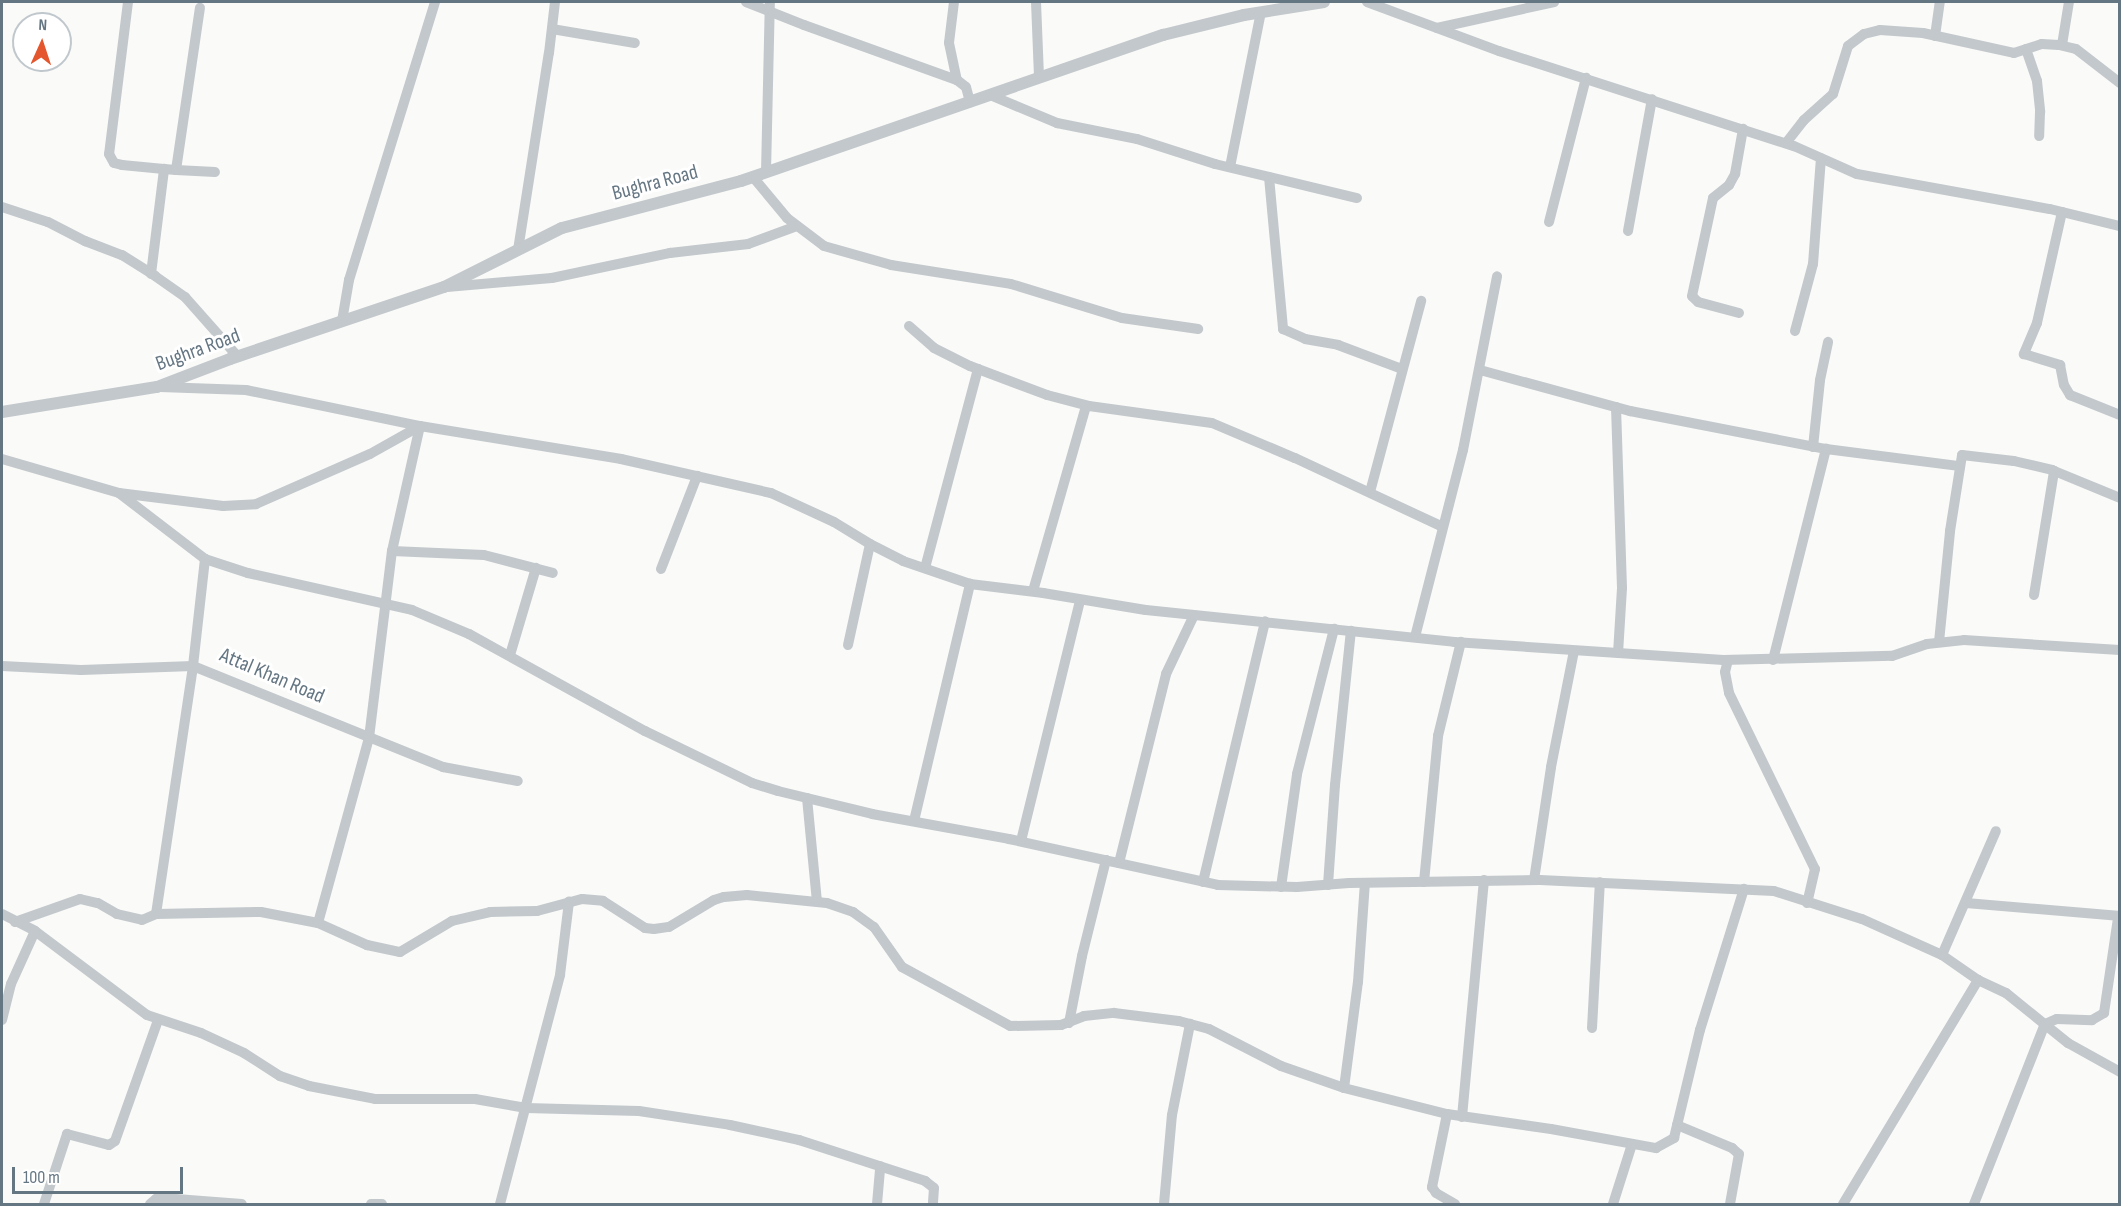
<!DOCTYPE html>
<style>
body{margin:0}
#map{position:relative;width:2121px;height:1206px;overflow:hidden;background:#fafaf8;font-family:"Sofia Sans Condensed",sans-serif}
div>[style]{position:absolute}
[style*='--x']{left:calc(var(--x)*1px);top:calc(var(--y)*1px);width:calc(var(--w)*1px);rotate:calc(var(--a)*1deg)}
.minor>*{height:10px;margin:-5px;padding:0 5px;transform-origin:5px;border-radius:5px;background:#c3c8cc}
.tertiary>*{height:12px;margin:-6px;padding:0 6px;transform-origin:6px;border-radius:6px;background:#c3c8cc}
span{translate:-50% -50%;white-space:nowrap;text-align:center;line-height:1.15;-webkit-text-stroke:6px #fff;paint-order:stroke}
.street-label{font-size:21px;color:#657683}
.frame{position:absolute;inset:0;border:3px solid #657683;pointer-events:none}
.north{position:absolute;left:12px;top:12px;width:60px;height:60px;box-sizing:border-box;background:#fff;border:2px solid #c1c8cd;border-radius:50%;rotate:3deg;font-size:16px;font-weight:700;line-height:24px;text-align:center;color:#657683}
.north::after{content:'';display:block;margin:auto;width:21px;height:27px;background:#e4572e;clip-path:polygon(50% 0,100% 100%,50% 72%,0 100%)}
.scale{position:absolute;left:12px;top:1167px;width:171px;height:27px;box-sizing:border-box;border:3px solid #657683;border-top:0;padding-left:8px;font-size:18px;line-height:21px;white-space:nowrap;color:#657683;-webkit-text-stroke:4px #fff;paint-order:stroke}
</style>
<div id="map">
<div class="minor">
<i style="--x:128;--y:2;--w:153;--a:97.1"></i>
<i style="--x:109;--y:154;--w:10;--a:61"></i>
<i style="--x:114;--y:163;--w:8;--a:14"></i>
<i style="--x:122;--y:165;--w:42;--a:5.4"></i>
<i style="--x:746;--y:2;--w:62;--a:21.6"></i>
<i style="--x:804;--y:25;--w:163;--a:19.8"></i>
<i style="--x:957;--y:80;--w:11;--a:38"></i>
<i style="--x:966;--y:87;--w:16;--a:75"></i>
<i style="--x:954;--y:2;--w:41;--a:97"></i>
<i style="--x:949;--y:43;--w:38;--a:78"></i>
<i style="--x:1036;--y:2;--w:76;--a:87.7"></i>
<i style="--x:1367;--y:2;--w:141;--a:20.4"></i>
<i style="--x:1499;--y:51;--w:310;--a:17.9"></i>
<i style="--x:1794;--y:146;--w:69;--a:24"></i>
<i style="--x:1857;--y:174;--w:196;--a:10.3"></i>
<i style="--x:2050;--y:209;--w:72;--a:13.7"></i>
<i style="--x:1437;--y:28;--w:120;--a:-12.5"></i>
<i style="--x:552;--y:29;--w:84;--a:9.6"></i>
<i style="--x:1935;--y:36;--w:34;--a:-82"></i>
<i style="--x:2062;--y:45;--w:44;--a:-80.8"></i>
<i style="--x:2026;--y:49;--w:34;--a:71"></i>
<i style="--x:2037;--y:81;--w:31;--a:84"></i>
<i style="--x:2040;--y:112;--w:24;--a:92"></i>
<i style="--x:990;--y:95;--w:73;--a:22.7"></i>
<i style="--x:1057;--y:123;--w:82;--a:11.3"></i>
<i style="--x:1137;--y:139;--w:82;--a:17.8"></i>
<i style="--x:1215;--y:164;--w:146;--a:13.5"></i>
<i style="--x:1786;--y:143;--w:29;--a:-52"></i>
<i style="--x:1804;--y:120;--w:39;--a:-42"></i>
<i style="--x:1833;--y:94;--w:50;--a:-72.6"></i>
<i style="--x:1848;--y:46;--w:20;--a:-37"></i>
<i style="--x:1864;--y:34;--w:16;--a:-14"></i>
<i style="--x:1880;--y:30;--w:43;--a:4"></i>
<i style="--x:1923;--y:33;--w:93;--a:12.4"></i>
<i style="--x:2014;--y:53;--w:29;--a:-18"></i>
<i style="--x:2042;--y:44;--w:17;--a:3"></i>
<i style="--x:2059;--y:45;--w:17;--a:13"></i>
<i style="--x:2076;--y:49;--w:56;--a:37.7"></i>
<i style="--x:1230;--y:167;--w:158;--a:-78.7"></i>
<i style="--x:176;--y:170;--w:39;--a:3"></i>
<i style="--x:766;--y:172;--w:170;--a:-88.7"></i>
<i style="--x:753;--y:177;--w:53;--a:50.3"></i>
<i style="--x:787;--y:218;--w:46;--a:37.1"></i>
<i style="--x:824;--y:246;--w:70;--a:15.8"></i>
<i style="--x:891;--y:265;--w:121;--a:9"></i>
<i style="--x:1011;--y:284;--w:116;--a:17"></i>
<i style="--x:1122;--y:318;--w:77;--a:8.2"></i>
<i style="--x:1269;--y:177;--w:153;--a:84.7"></i>
<i style="--x:1283;--y:329;--w:24;--a:24"></i>
<i style="--x:1305;--y:339;--w:34;--a:10"></i>
<i style="--x:1338;--y:345;--w:68;--a:20.6"></i>
<i style="--x:2;--y:207;--w:48;--a:18.1"></i>
<i style="--x:48;--y:222;--w:42;--a:27.2"></i>
<i style="--x:85;--y:241;--w:40;--a:21"></i>
<i style="--x:122;--y:255;--w:39;--a:32"></i>
<i style="--x:155;--y:276;--w:37;--a:35"></i>
<i style="--x:185;--y:297;--w:80;--a:48.5"></i>
<i style="--x:2062;--y:212;--w:114;--a:102.7"></i>
<i style="--x:2037;--y:323;--w:34;--a:113"></i>
<i style="--x:2024;--y:354;--w:38;--a:17"></i>
<i style="--x:2060;--y:365;--w:20;--a:79"></i>
<i style="--x:2064;--y:385;--w:12;--a:59"></i>
<i style="--x:2070;--y:395;--w:54;--a:21.8"></i>
<i style="--x:1549;--y:222;--w:149;--a:-75.6"></i>
<i style="--x:1628;--y:231;--w:134;--a:-79.7"></i>
<i style="--x:518;--y:250;--w:199;--a:-81.1"></i>
<i style="--x:549;--y:53;--w:51;--a:-83.3"></i>
<i style="--x:151;--y:274;--w:106;--a:-82.9"></i>
<i style="--x:164;--y:169;--w:12;--a:5"></i>
<i style="--x:176;--y:170;--w:164;--a:-81.6"></i>
<i style="--x:447;--y:287;--w:105;--a:-4.9"></i>
<i style="--x:552;--y:278;--w:121;--a:-12"></i>
<i style="--x:670;--y:253;--w:79;--a:-6.6"></i>
<i style="--x:748;--y:244;--w:52;--a:-20.2"></i>
<i style="--x:1739;--y:313;--w:42;--a:-165"></i>
<i style="--x:1698;--y:302;--w:8;--a:-135"></i>
<i style="--x:1692;--y:296;--w:100;--a:-77.9"></i>
<i style="--x:1713;--y:198;--w:21;--a:-39"></i>
<i style="--x:1729;--y:185;--w:13;--a:-61"></i>
<i style="--x:1735;--y:174;--w:46;--a:-79.9"></i>
<i style="--x:342;--y:321;--w:42;--a:-80.3"></i>
<i style="--x:349;--y:280;--w:291;--a:-72.8"></i>
<i style="--x:909;--y:326;--w:33;--a:41"></i>
<i style="--x:934;--y:348;--w:40;--a:26.6"></i>
<i style="--x:970;--y:366;--w:82;--a:20.6"></i>
<i style="--x:1047;--y:395;--w:43;--a:14.7"></i>
<i style="--x:1089;--y:406;--w:124;--a:7.9"></i>
<i style="--x:1212;--y:423;--w:90;--a:22.9"></i>
<i style="--x:1295;--y:458;--w:163;--a:25"></i>
<i style="--x:1795;--y:331;--w:69;--a:-75"></i>
<i style="--x:1813;--y:264;--w:106;--a:-85.7"></i>
<i style="--x:1480;--y:370;--w:156;--a:15.3"></i>
<i style="--x:1630;--y:411;--w:200;--a:11"></i>
<i style="--x:1826;--y:449;--w:133;--a:7.3"></i>
<i style="--x:160;--y:387;--w:86;--a:2"></i>
<i style="--x:246;--y:390;--w:178;--a:11.7"></i>
<i style="--x:420;--y:426;--w:204;--a:9.3"></i>
<i style="--x:621;--y:459;--w:154;--a:12.8"></i>
<i style="--x:771;--y:493;--w:69;--a:24.7"></i>
<i style="--x:834;--y:522;--w:42;--a:31.4"></i>
<i style="--x:870;--y:544;--w:37;--a:27"></i>
<i style="--x:903;--y:561;--w:71;--a:18.9"></i>
<i style="--x:970;--y:584;--w:74;--a:7"></i>
<i style="--x:1043;--y:593;--w:104;--a:9.4"></i>
<i style="--x:1146;--y:610;--w:310;--a:5.9"></i>
<i style="--x:1454;--y:642;--w:270;--a:3.8"></i>
<i style="--x:1723;--y:660;--w:169;--a:-1.4"></i>
<i style="--x:1892;--y:656;--w:37;--a:-19"></i>
<i style="--x:1927;--y:644;--w:37;--a:-6"></i>
<i style="--x:1964;--y:640;--w:156;--a:3.7"></i>
<i style="--x:1616;--y:407;--w:181;--a:88.1"></i>
<i style="--x:1622;--y:588;--w:65;--a:93.5"></i>
<i style="--x:1813;--y:447;--w:67;--a:-84"></i>
<i style="--x:1820;--y:380;--w:39;--a:-78"></i>
<i style="--x:2;--y:459;--w:122;--a:16.2"></i>
<i style="--x:119;--y:493;--w:105;--a:7.1"></i>
<i style="--x:223;--y:506;--w:33;--a:-3"></i>
<i style="--x:256;--y:504;--w:124;--a:-23.7"></i>
<i style="--x:370;--y:454;--w:57;--a:-29.2"></i>
<i style="--x:1370;--y:492;--w:198;--a:-75"></i>
<i style="--x:119;--y:493;--w:108;--a:37.5"></i>
<i style="--x:205;--y:559;--w:45;--a:18"></i>
<i style="--x:248;--y:573;--w:168;--a:12.7"></i>
<i style="--x:412;--y:610;--w:62;--a:22.8"></i>
<i style="--x:469;--y:634;--w:201;--a:28.9"></i>
<i style="--x:645;--y:731;--w:119;--a:25.9"></i>
<i style="--x:752;--y:783;--w:27;--a:17"></i>
<i style="--x:778;--y:791;--w:97;--a:13.7"></i>
<i style="--x:872;--y:814;--w:139;--a:10.3"></i>
<i style="--x:1009;--y:839;--w:214;--a:12.4"></i>
<i style="--x:1218;--y:885;--w:79;--a:1.5"></i>
<i style="--x:1297;--y:887;--w:52;--a:-4.4"></i>
<i style="--x:1349;--y:883;--w:191;--a:-0.9"></i>
<i style="--x:1540;--y:880;--w:234;--a:2.7"></i>
<i style="--x:1774;--y:891;--w:92;--a:17.7"></i>
<i style="--x:1862;--y:919;--w:88;--a:24.2"></i>
<i style="--x:1942;--y:955;--w:44;--a:34.8"></i>
<i style="--x:1978;--y:980;--w:31;--a:25"></i>
<i style="--x:2006;--y:993;--w:80;--a:38.9"></i>
<i style="--x:2068;--y:1043;--w:60;--a:29.1"></i>
<i style="--x:392;--y:551;--w:92;--a:2.5"></i>
<i style="--x:484;--y:555;--w:71;--a:14.6"></i>
<i style="--x:925;--y:568;--w:206;--a:-75.1"></i>
<i style="--x:661;--y:569;--w:100;--a:-68.8"></i>
<i style="--x:1033;--y:591;--w:192;--a:-74"></i>
<i style="--x:2034;--y:595;--w:126;--a:-80.8"></i>
<i style="--x:1415;--y:637;--w:193;--a:-75.6"></i>
<i style="--x:1463;--y:450;--w:177;--a:-78.9"></i>
<i style="--x:1939;--y:642;--w:112;--a:-84.3"></i>
<i style="--x:1950;--y:531;--w:77;--a:-81"></i>
<i style="--x:1962;--y:455;--w:52;--a:6.6"></i>
<i style="--x:2014;--y:461;--w:39;--a:13"></i>
<i style="--x:2052;--y:470;--w:74;--a:22.4"></i>
<i style="--x:848;--y:645;--w:103;--a:-77.7"></i>
<i style="--x:510;--y:655;--w:91;--a:-73.4"></i>
<i style="--x:1728;--y:660;--w:12;--a:104"></i>
<i style="--x:1725;--y:672;--w:21;--a:79"></i>
<i style="--x:1729;--y:693;--w:196;--a:64"></i>
<i style="--x:1815;--y:869;--w:35;--a:103"></i>
<i style="--x:1773;--y:660;--w:218;--a:-75.9"></i>
<i style="--x:2;--y:666;--w:79;--a:2.9"></i>
<i style="--x:81;--y:670;--w:112;--a:-2"></i>
<i style="--x:193;--y:666;--w:270;--a:22"></i>
<i style="--x:443;--y:767;--w:76;--a:10.6"></i>
<i style="--x:807;--y:798;--w:103;--a:84.5"></i>
<i style="--x:914;--y:821;--w:244;--a:-76.7"></i>
<i style="--x:1021;--y:841;--w:248;--a:-76.2"></i>
<i style="--x:1119;--y:863;--w:195;--a:-76"></i>
<i style="--x:1166;--y:674;--w:65;--a:-64.6"></i>
<i style="--x:1534;--y:880;--w:114;--a:-81.4"></i>
<i style="--x:1551;--y:767;--w:118;--a:-78.8"></i>
<i style="--x:1203;--y:882;--w:268;--a:-76.6"></i>
<i style="--x:1424;--y:882;--w:147;--a:-84.5"></i>
<i style="--x:1438;--y:736;--w:97;--a:-76.3"></i>
<i style="--x:1328;--y:885;--w:100;--a:-86"></i>
<i style="--x:1335;--y:785;--w:155;--a:-84.1"></i>
<i style="--x:1281;--y:887;--w:114;--a:-81.9"></i>
<i style="--x:1297;--y:774;--w:150;--a:-75.7"></i>
<i style="--x:1966;--y:903;--w:155;--a:4.8"></i>
<i style="--x:2;--y:914;--w:37;--a:27"></i>
<i style="--x:35;--y:931;--w:140;--a:36.9"></i>
<i style="--x:147;--y:1015;--w:57;--a:18.4"></i>
<i style="--x:201;--y:1033;--w:47;--a:24.9"></i>
<i style="--x:244;--y:1053;--w:43;--a:32.6"></i>
<i style="--x:280;--y:1076;--w:31;--a:19"></i>
<i style="--x:309;--y:1086;--w:67;--a:11.1"></i>
<i style="--x:375;--y:1099;--w:100;--a:0"></i>
<i style="--x:475;--y:1099;--w:52;--a:10"></i>
<i style="--x:526;--y:1108;--w:113;--a:1.5"></i>
<i style="--x:639;--y:1111;--w:92;--a:8.7"></i>
<i style="--x:730;--y:1125;--w:71;--a:12.3"></i>
<i style="--x:799;--y:1140;--w:133;--a:18"></i>
<i style="--x:925;--y:1181;--w:11;--a:38"></i>
<i style="--x:934;--y:1188;--w:16;--a:94"></i>
<i style="--x:156;--y:914;--w:251;--a:-81.5"></i>
<i style="--x:193;--y:666;--w:108;--a:-83.6"></i>
<i style="--x:15;--y:922;--w:69;--a:-19.5"></i>
<i style="--x:80;--y:899;--w:18;--a:13"></i>
<i style="--x:98;--y:903;--w:22;--a:30"></i>
<i style="--x:117;--y:914;--w:26;--a:13"></i>
<i style="--x:142;--y:920;--w:15;--a:-23"></i>
<i style="--x:156;--y:914;--w:105;--a:-1.1"></i>
<i style="--x:261;--y:912;--w:58;--a:10.9"></i>
<i style="--x:318;--y:923;--w:54;--a:24.2"></i>
<i style="--x:367;--y:945;--w:34;--a:12"></i>
<i style="--x:400;--y:952;--w:61;--a:-30.8"></i>
<i style="--x:452;--y:921;--w:39;--a:-13"></i>
<i style="--x:490;--y:912;--w:47;--a:-1.2"></i>
<i style="--x:537;--y:911;--w:47;--a:-14.9"></i>
<i style="--x:582;--y:899;--w:21;--a:5"></i>
<i style="--x:603;--y:901;--w:50;--a:32.7"></i>
<i style="--x:645;--y:928;--w:9;--a:6"></i>
<i style="--x:654;--y:929;--w:15;--a:-8"></i>
<i style="--x:669;--y:927;--w:52;--a:-31"></i>
<i style="--x:714;--y:900;--w:10;--a:-17"></i>
<i style="--x:724;--y:897;--w:23;--a:-5"></i>
<i style="--x:747;--y:895;--w:80;--a:5.7"></i>
<i style="--x:827;--y:903;--w:28;--a:19"></i>
<i style="--x:853;--y:912;--w:26;--a:36"></i>
<i style="--x:874;--y:927;--w:49;--a:55"></i>
<i style="--x:902;--y:967;--w:123;--a:28.6"></i>
<i style="--x:1010;--y:1026;--w:51;--a:-1.1"></i>
<i style="--x:1061;--y:1025;--w:25;--a:-21"></i>
<i style="--x:1084;--y:1016;--w:30;--a:-6"></i>
<i style="--x:1114;--y:1013;--w:65;--a:7"></i>
<i style="--x:1179;--y:1021;--w:31;--a:15"></i>
<i style="--x:1209;--y:1029;--w:81;--a:27.2"></i>
<i style="--x:1281;--y:1066;--w:67;--a:19.2"></i>
<i style="--x:1344;--y:1088;--w:106;--a:14.2"></i>
<i style="--x:1447;--y:1114;--w:105;--a:8.2"></i>
<i style="--x:1551;--y:1129;--w:107;--a:10.3"></i>
<i style="--x:1656;--y:1148;--w:21;--a:-29"></i>
<i style="--x:1674;--y:1138;--w:111;--a:-76.5"></i>
<i style="--x:1700;--y:1030;--w:148;--a:-72.7"></i>
<i style="--x:318;--y:923;--w:192;--a:-74.6"></i>
<i style="--x:369;--y:738;--w:188;--a:-83"></i>
<i style="--x:392;--y:551;--w:128;--a:-77.4"></i>
<i style="--x:1942;--y:955;--w:135;--a:-66.5"></i>
<i style="--x:2;--y:1020;--w:37;--a:-76"></i>
<i style="--x:11;--y:984;--w:58;--a:-65.6"></i>
<i style="--x:1069;--y:1023;--w:68;--a:-79"></i>
<i style="--x:1082;--y:956;--w:99;--a:-76"></i>
<i style="--x:1592;--y:1028;--w:146;--a:-86.9"></i>
<i style="--x:1344;--y:1088;--w:107;--a:-82.5"></i>
<i style="--x:1358;--y:982;--w:99;--a:-86"></i>
<i style="--x:1447;--y:1114;--w:75;--a:101.6"></i>
<i style="--x:1432;--y:1187;--w:7;--a:56"></i>
<i style="--x:1436;--y:1193;--w:22;--a:30"></i>
<i style="--x:1462;--y:1117;--w:238;--a:-84.7"></i>
<i style="--x:1677;--y:1125;--w:60;--a:22.7"></i>
<i style="--x:1732;--y:1148;--w:9;--a:41"></i>
<i style="--x:1739;--y:1154;--w:51;--a:100.2"></i>
<i style="--x:44;--y:1204;--w:74;--a:-71.8"></i>
<i style="--x:67;--y:1134;--w:43;--a:14.7"></i>
<i style="--x:109;--y:1145;--w:7;--a:-34"></i>
<i style="--x:115;--y:1141;--w:128;--a:-70.4"></i>
<i style="--x:150;--y:1204;--w:8;--a:-40"></i>
<i style="--x:156;--y:1199;--w:7;--a:-8"></i>
<i style="--x:163;--y:1198;--w:79;--a:4.3"></i>
<i style="--x:371;--y:1204;--w:11;--a:0"></i>
<i style="--x:500;--y:1204;--w:237;--a:-75.3"></i>
<i style="--x:560;--y:975;--w:74;--a:-83"></i>
<i style="--x:877;--y:1204;--w:38;--a:-85"></i>
<i style="--x:1164;--y:1204;--w:89;--a:-84.9"></i>
<i style="--x:1172;--y:1115;--w:93;--a:-78.8"></i>
<i style="--x:1613;--y:1204;--w:63;--a:-72.4"></i>
<i style="--x:1843;--y:1204;--w:262;--a:-58.9"></i>
<i style="--x:1974;--y:1204;--w:193;--a:-68.5"></i>
<i style="--x:2045;--y:1024;--w:13;--a:-23"></i>
<i style="--x:2057;--y:1019;--w:35;--a:2"></i>
<i style="--x:2092;--y:1020;--w:14;--a:-30"></i>
<i style="--x:2104;--y:1013;--w:96;--a:-81.6"></i>
</div>
<div class="tertiary">
<i style="--x:2;--y:412;--w:157;--a:-9.2"></i>
<i style="--x:157;--y:387;--w:78;--a:-21"></i>
<i style="--x:230;--y:359;--w:226;--a:-18.6"></i>
<i style="--x:444;--y:287;--w:132;--a:-26.6"></i>
<i style="--x:562;--y:228;--w:185;--a:-14.7"></i>
<i style="--x:741;--y:181;--w:447;--a:-19.1"></i>
<i style="--x:1163;--y:35;--w:83;--a:-13.9"></i>
<i style="--x:1244;--y:15;--w:81;--a:-9.2"></i>
</div>
<div class="street-label">
<span style="left:655px;top:183px;rotate:-15deg">Bughra Road</span>
<span style="left:198px;top:350px;rotate:-20deg">Bughra Road</span>
<span style="left:272px;top:676px;rotate:23deg">Attal Khan Road</span>
</div>
<div class="frame"></div>
<div class="north">N</div>
<div class="scale">100 m</div>
</div>
